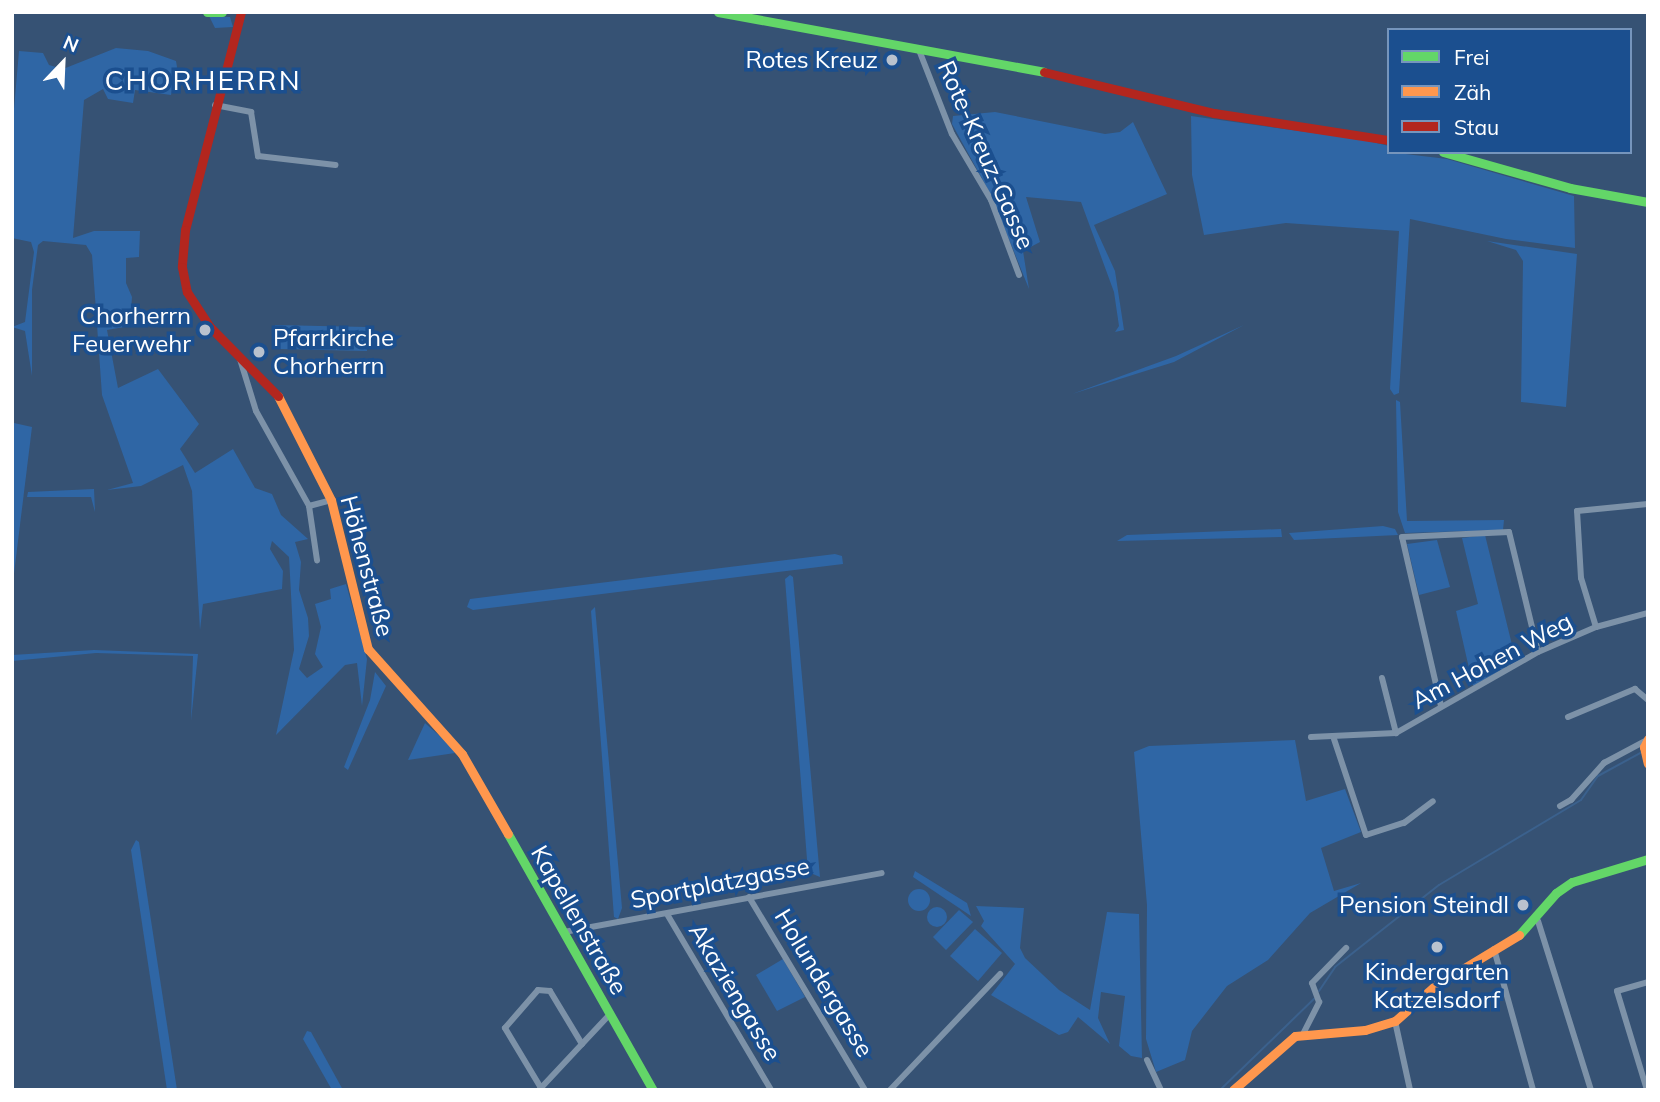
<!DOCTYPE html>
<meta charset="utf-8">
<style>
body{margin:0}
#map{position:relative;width:1660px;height:1102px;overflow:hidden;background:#365274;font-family:Mulish,sans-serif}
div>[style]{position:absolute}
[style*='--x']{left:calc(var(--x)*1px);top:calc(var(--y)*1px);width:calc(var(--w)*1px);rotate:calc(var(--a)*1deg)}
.green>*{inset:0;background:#2f66a5}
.round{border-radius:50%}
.stream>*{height:2px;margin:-1px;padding:0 1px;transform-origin:1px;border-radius:1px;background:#3b618d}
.street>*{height:6px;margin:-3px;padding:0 3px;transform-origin:3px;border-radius:3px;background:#7d92a8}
.fast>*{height:9px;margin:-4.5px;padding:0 4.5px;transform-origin:4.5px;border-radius:4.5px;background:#63d668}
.slow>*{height:9px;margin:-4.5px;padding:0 4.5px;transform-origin:4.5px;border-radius:4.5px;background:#ff974d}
.jam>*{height:9px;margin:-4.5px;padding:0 4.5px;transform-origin:4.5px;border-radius:4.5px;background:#b3261e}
.dots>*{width:19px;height:19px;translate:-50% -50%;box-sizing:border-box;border:4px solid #1b4f8f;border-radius:50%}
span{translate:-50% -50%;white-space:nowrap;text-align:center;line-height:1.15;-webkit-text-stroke:7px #1b4f8f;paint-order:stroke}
.poi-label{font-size:24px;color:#fff}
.right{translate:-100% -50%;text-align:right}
.left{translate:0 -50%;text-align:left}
.street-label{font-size:24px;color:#fff}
.quarter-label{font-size:28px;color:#fff;letter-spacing:2px}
.frame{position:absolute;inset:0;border:14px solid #fff;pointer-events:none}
.legend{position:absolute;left:1387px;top:28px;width:245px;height:126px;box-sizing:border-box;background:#1b4f8f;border:2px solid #7695bc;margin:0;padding:9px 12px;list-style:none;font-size:21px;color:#fff}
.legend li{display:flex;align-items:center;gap:14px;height:35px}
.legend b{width:35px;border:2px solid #7695bc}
.north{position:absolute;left:28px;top:28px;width:70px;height:70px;-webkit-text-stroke:5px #1b4f8f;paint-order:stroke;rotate:23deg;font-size:19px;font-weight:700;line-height:28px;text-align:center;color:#fff}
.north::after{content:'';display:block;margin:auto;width:24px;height:32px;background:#fff;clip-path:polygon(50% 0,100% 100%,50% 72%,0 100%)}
</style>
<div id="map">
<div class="green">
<i style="clip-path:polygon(209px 16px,230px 17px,233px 27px,215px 28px)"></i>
<i style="clip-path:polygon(116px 48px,148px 51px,176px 61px,177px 67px,171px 95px,135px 90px,133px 103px,108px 99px,103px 89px,84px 100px,73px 238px,94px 231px,140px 231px,139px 257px,126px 258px,126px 283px,132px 297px,130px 326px,107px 330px,118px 388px,158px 369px,199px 424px,180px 449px,195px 473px,233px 449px,255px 488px,272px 494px,281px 515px,308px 539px,295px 542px,301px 562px,299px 590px,308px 618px,309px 636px,299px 669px,307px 678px,323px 667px,315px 654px,321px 627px,315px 604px,331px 599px,330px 589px,346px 584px,367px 659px,362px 706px,357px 663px,345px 665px,276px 735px,294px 650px,289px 557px,272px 541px,270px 549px,283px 571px,282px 589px,203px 604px,200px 630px,192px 491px,183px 465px,141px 486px,107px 490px,133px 483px,102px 395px,92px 255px,86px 245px,43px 241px,38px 245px,32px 290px,32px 376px,25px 331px,12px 327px,25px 322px,34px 252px,31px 242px,12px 238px,12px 132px,19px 51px,43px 53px,49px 65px,63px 69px)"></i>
<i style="clip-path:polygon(995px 112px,1105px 134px,1120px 132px,1133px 122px,1167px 194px,1094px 225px,1115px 271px,1124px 330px,1115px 332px,1119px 326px,1114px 292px,1081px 202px,1026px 197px,1040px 242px,1023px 251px,1029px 289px,991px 195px,952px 124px,953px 116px)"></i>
<i style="clip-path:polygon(1191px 116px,1364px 140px,1389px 146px,1389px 152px,1447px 159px,1574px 196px,1575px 248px,1506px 239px,1410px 219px,1399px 393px,1394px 395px,1390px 389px,1399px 231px,1286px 223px,1204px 235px,1192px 175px)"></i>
<i style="clip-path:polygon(1487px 241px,1577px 254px,1566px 407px,1521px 402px,1523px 261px,1516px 250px)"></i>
<i style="clip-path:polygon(275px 325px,367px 327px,367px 351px,278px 349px)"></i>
<i style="clip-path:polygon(1244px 325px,1174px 362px,1072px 394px,1176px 356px)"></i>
<i style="clip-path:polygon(1396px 400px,1400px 402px,1407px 521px,1504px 520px,1503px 530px,1405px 533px,1398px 512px)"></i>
<i style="clip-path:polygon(14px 423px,32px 427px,12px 590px,12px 423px)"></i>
<i style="clip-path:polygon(94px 489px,95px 512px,91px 497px,27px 497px,28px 492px)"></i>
<i style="clip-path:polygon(1383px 526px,1395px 529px,1398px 535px,1294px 540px,1289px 533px)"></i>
<i style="clip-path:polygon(1281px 529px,1282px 537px,1117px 541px,1127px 535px)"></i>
<i style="clip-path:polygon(1485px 535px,1516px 661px,1473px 686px,1456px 611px,1478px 604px,1462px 538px)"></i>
<i style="clip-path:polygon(1437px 540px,1450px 587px,1419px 595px,1407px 544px)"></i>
<i style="clip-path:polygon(835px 554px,842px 556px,843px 564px,473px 610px,467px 607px,470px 599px)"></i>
<i style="clip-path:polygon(790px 575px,793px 577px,820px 877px,808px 872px,785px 579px)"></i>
<i style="clip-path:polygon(595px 607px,622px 908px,618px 919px,614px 917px,591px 611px)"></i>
<i style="clip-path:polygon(94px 650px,198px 654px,191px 721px,193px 656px,96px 653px,12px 661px,12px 655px)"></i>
<i style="clip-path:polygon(375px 672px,386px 686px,348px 770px,344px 767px,370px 700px)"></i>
<i style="clip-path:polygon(425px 723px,451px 746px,455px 753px,408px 760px)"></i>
<i style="clip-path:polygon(1295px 740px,1306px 801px,1345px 789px,1361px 832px,1321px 848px,1334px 891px,1361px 883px,1310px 913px,1268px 960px,1227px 986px,1192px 1031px,1185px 1060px,1156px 1072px,1146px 1039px,1147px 905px,1134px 752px,1149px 746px)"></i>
<i style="clip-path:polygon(136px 840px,139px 842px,177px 1090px,167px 1090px,131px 850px)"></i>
<i style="clip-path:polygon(915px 871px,967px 903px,971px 916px,913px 877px)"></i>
<i class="round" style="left:908px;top:889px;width:22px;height:22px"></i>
<i style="clip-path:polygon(976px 906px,1024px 908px,1020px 948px,1025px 958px,1059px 990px,1090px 1010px,1107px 912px,1139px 914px,1142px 1058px,1131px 1056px,1119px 1046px,1125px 996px,1101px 992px,1098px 1018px,1110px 1044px,1078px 1017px,1068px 1032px,1059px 1035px,991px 995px,1015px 964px,981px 926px,984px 921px)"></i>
<i class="round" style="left:927px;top:907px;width:20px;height:20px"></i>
<i style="clip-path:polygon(959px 910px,973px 922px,946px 950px,933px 937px)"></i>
<i style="clip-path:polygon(975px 929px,1002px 953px,978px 981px,950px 956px)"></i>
<i style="clip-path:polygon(783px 959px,805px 997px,777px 1011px,756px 975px)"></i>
<i style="clip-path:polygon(307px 1031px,311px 1032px,343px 1090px,332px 1090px,303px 1039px)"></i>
</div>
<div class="stream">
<i style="--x:1319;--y:991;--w:29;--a:-56"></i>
<i style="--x:1335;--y:967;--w:132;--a:-38.3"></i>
<i style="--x:1439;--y:885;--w:165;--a:-30.9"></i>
<i style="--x:1581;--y:800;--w:29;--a:-55"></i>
<i style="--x:1598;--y:776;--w:50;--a:-28.6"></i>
<i style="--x:1220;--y:1090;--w:131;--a:-44.1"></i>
</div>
<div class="street">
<i style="--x:919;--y:50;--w:90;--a:68.6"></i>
<i style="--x:952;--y:134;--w:77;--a:59.4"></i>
<i style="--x:991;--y:200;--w:80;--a:69.5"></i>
<i style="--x:215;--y:105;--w:37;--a:11"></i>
<i style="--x:251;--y:112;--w:45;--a:81"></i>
<i style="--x:258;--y:156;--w:78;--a:6.7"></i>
<i style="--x:240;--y:359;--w:54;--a:72.9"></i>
<i style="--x:256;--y:411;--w:109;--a:60.8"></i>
<i style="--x:309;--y:506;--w:55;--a:81.6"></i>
<i style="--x:309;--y:506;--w:23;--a:-15"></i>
<i style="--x:1596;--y:627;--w:51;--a:-107"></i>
<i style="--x:1581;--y:578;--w:67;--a:-93.4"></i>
<i style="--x:1577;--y:511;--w:71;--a:-5.6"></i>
<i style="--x:1382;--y:678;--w:57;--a:75.7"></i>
<i style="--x:1441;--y:706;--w:173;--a:-103"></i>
<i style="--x:1402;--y:537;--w:107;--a:-2.7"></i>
<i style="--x:1509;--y:532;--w:123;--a:76.4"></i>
<i style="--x:1568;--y:717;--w:73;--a:-22.7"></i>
<i style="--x:1635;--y:689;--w:17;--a:40"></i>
<i style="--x:1311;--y:737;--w:85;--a:-2.7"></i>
<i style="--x:1396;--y:733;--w:163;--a:-29.7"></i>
<i style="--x:1538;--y:652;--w:63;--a:-23.3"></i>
<i style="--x:1596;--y:627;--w:54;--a:-15.1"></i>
<i style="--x:1334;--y:739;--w:101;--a:71.6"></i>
<i style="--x:1366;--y:835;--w:40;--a:-18"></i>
<i style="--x:1404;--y:823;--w:36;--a:-37"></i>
<i style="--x:1560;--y:806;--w:13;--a:-29"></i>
<i style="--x:1571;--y:800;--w:50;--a:-48.3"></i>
<i style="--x:1604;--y:763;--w:49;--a:-28.1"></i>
<i style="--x:749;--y:897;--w:225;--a:59"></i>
<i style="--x:667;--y:914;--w:204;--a:59.4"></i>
<i style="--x:1538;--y:921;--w:177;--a:72.6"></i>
<i style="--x:564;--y:932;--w:323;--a:-10.5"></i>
<i style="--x:1494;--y:949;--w:146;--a:74.5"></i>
<i style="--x:1395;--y:1021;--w:71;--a:77.7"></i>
<i style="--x:1303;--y:1034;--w:36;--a:-63"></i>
<i style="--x:1319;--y:1002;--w:20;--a:-110"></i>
<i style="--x:1312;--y:983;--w:49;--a:-45.8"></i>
<i style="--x:1147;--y:1060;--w:33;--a:65"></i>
<i style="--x:541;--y:1088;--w:70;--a:-121"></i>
<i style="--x:505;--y:1028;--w:50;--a:-49"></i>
<i style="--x:538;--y:990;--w:12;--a:5"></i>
<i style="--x:550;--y:991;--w:62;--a:58.9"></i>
<i style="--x:539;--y:1090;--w:104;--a:-46.9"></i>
<i style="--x:890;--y:1090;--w:160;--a:-46.5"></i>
<i style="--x:1647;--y:1090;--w:103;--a:-106.9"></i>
<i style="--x:1617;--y:991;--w:32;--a:-16"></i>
</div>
<div class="fast">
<i style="--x:207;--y:12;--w:15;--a:0"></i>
<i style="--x:718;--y:12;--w:331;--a:10.4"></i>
<i style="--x:1443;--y:152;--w:132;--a:15.8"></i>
<i style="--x:1570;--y:188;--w:79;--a:10.2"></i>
<i style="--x:508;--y:834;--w:294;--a:60.5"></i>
<i style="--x:1519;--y:935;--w:56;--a:-48.6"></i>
<i style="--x:1556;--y:893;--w:19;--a:-35"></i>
<i style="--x:1572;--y:882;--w:79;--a:-16.8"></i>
</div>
<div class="slow">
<i style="--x:278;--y:396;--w:117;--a:63"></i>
<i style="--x:331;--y:500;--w:154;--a:76.1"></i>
<i style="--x:368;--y:649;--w:141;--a:48.2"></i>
<i style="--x:462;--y:754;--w:92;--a:60.1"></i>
<i style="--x:1648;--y:739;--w:9;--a:117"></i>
<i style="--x:1644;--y:747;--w:17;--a:77"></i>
<i style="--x:1233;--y:1090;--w:82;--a:-41.1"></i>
<i style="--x:1295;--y:1036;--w:70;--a:-4.9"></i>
<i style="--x:1365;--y:1030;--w:31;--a:-17"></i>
<i style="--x:1395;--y:1021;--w:55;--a:-41.3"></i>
<i style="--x:1436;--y:985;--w:97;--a:-31.1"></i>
</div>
<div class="jam">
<i style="--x:241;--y:12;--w:225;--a:104.4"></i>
<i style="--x:185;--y:230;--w:37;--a:95"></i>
<i style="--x:182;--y:267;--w:25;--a:79"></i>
<i style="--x:187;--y:292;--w:42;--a:56.7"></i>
<i style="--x:210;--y:327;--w:97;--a:45.4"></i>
<i style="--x:1044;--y:72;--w:175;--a:13.6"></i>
<i style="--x:1214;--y:113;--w:177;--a:8.8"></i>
</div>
<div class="dots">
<i style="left:892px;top:60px;background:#b9c2ce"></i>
<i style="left:205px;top:330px;background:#b9c2ce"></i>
<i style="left:259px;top:352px;background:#b9c2ce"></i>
<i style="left:1523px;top:905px;background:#b9c2ce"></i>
<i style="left:1437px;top:947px;background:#b9c2ce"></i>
</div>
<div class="poi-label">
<span class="right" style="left:878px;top:60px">Rotes Kreuz</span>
<span class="right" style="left:191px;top:330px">Chorherrn<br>Feuerwehr</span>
<span class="left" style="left:273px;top:352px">Pfarrkirche<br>Chorherrn</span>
<span class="right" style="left:1509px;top:905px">Pension Steindl</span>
<span style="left:1437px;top:986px">Kindergarten<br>Katzelsdorf</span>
</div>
<div class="street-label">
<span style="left:986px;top:155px;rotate:66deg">Rote-Kreuz-Gasse</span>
<span style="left:367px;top:566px;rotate:75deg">Höhenstraße</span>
<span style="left:1492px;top:661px;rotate:-28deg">Am Hohen Weg</span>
<span style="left:720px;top:883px;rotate:-11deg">Sportplatzgasse</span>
<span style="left:579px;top:920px;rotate:60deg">Kapellenstraße</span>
<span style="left:824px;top:983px;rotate:59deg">Holundergasse</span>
<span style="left:735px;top:992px;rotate:59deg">Akaziengasse</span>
</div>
<div class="quarter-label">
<span style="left:203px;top:80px">CHORHERRN</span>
</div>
<div class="frame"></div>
<ul class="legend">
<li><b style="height:9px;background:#63d668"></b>Frei</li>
<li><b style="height:9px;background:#ff974d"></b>Zäh</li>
<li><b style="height:9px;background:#b3261e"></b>Stau</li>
</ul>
<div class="north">N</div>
</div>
